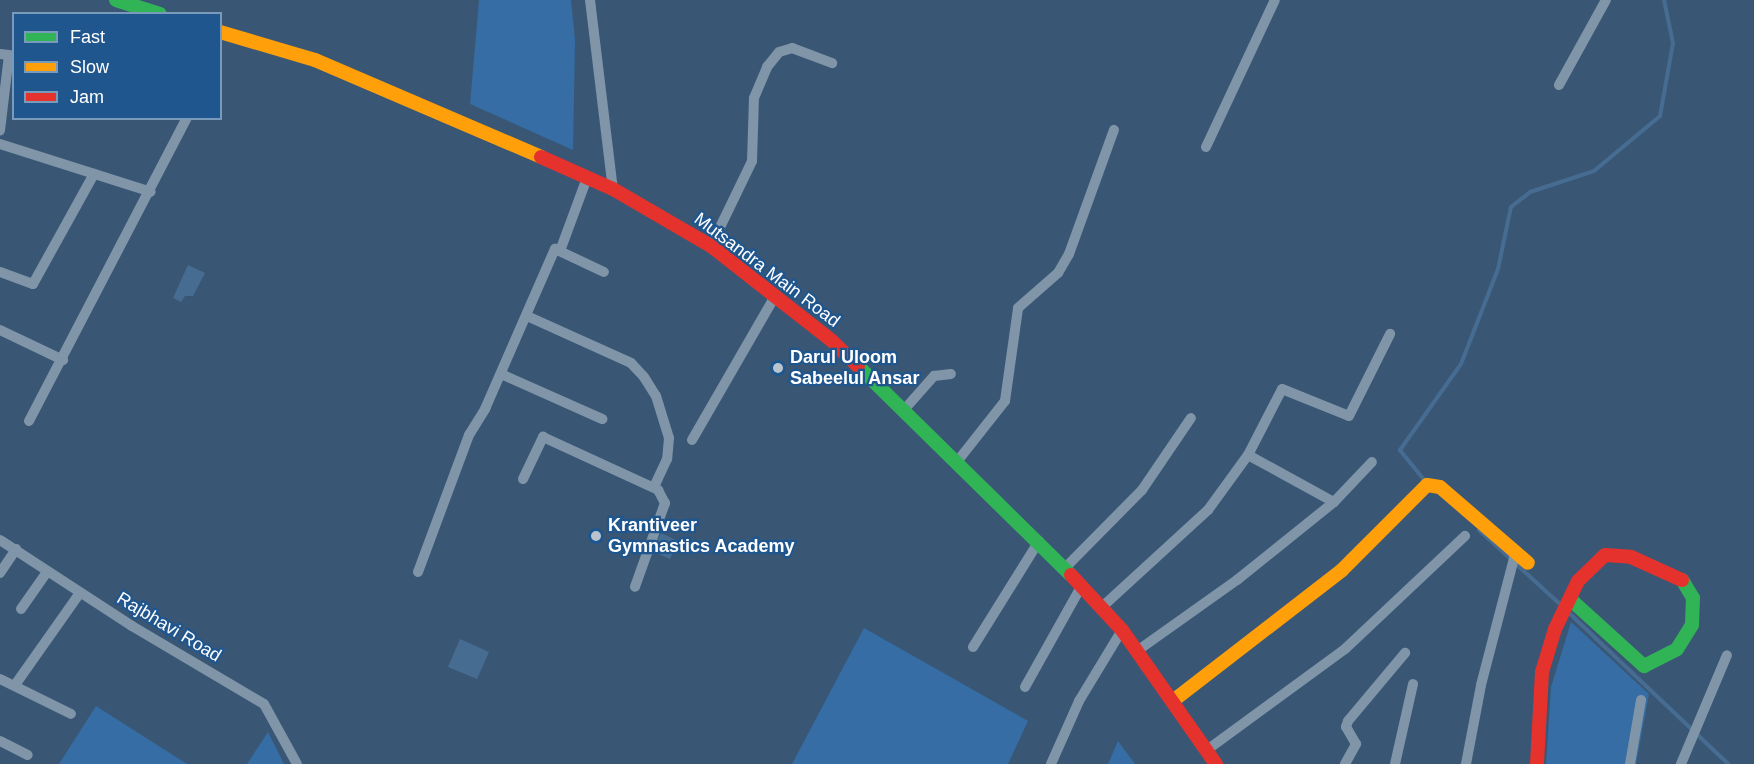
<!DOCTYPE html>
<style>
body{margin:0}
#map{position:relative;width:1754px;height:764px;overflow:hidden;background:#395775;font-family:Helvetica,sans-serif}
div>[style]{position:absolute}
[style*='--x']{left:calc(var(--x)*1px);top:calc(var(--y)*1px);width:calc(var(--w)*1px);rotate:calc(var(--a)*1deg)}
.green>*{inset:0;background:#356da4}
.water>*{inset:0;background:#476c92}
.stream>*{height:4px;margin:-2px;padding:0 2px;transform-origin:2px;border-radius:2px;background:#476c92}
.street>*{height:10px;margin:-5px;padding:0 5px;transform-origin:5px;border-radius:5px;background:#8095a8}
.fast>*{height:14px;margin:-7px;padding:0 7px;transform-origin:7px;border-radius:7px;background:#30b455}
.slow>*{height:14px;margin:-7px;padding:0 7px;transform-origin:7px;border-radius:7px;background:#ff9f0a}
.jam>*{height:14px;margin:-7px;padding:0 7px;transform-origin:7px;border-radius:7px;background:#e5322d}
.dots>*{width:16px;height:16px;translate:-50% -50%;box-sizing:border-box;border:3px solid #20568e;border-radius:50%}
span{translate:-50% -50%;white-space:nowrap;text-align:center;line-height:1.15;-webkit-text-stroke:4.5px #20568e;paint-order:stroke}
.street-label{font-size:18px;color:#fff}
.poi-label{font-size:18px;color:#fff;font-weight:700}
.left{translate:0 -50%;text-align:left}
.legend{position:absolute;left:12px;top:12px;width:210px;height:108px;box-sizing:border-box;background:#20568e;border:2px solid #799abb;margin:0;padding:8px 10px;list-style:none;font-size:18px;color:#fff}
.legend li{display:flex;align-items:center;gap:12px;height:30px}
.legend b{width:30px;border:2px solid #799abb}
</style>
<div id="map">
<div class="green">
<i style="clip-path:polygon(479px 0,571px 0,575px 40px,573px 150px,470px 104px)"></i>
<i style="clip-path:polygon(1571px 622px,1649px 694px,1636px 764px,1546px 764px,1551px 687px)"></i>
<i style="clip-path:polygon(864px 628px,1028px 721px,1008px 764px,792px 764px)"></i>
<i style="clip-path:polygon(96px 706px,187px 764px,59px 764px)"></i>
<i style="clip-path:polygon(268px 732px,284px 764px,247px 764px)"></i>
<i style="clip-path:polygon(1118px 741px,1135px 764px,1108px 764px)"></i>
</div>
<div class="water">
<i style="clip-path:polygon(188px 265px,205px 273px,193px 296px,185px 296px,181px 302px,173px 298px)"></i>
<i style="clip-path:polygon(661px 533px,678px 541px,670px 559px,652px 551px)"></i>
<i style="clip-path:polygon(460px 639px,489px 652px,477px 679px,448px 667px)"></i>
</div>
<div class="stream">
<i style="--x:1425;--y:481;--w:40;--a:-129"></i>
<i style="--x:1400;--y:450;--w:105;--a:-54.7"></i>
<i style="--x:1461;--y:364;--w:102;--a:-68.7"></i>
<i style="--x:1498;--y:269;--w:63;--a:-78.2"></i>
<i style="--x:1511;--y:207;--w:24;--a:-38"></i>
<i style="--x:1530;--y:192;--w:67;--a:-18.2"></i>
<i style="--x:1594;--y:171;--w:86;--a:-39.8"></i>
<i style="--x:1660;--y:116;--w:74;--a:-79.9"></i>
<i style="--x:1673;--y:43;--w:44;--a:-101.8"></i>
<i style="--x:1479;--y:530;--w:113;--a:42.5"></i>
<i style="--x:1567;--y:611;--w:222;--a:43.5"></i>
</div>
<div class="street">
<i style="--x:590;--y:0;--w:190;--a:83.1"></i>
<i style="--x:0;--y:54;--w:9;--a:6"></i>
<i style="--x:9;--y:55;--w:76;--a:96.8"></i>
<i style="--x:1559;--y:85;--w:97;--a:-61.1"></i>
<i style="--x:0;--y:144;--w:158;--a:17.6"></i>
<i style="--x:1206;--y:147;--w:162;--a:-64.9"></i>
<i style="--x:711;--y:246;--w:94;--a:-64.2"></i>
<i style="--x:752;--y:161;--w:63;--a:-88.2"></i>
<i style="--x:754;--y:98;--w:34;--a:-67"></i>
<i style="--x:767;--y:67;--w:19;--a:-51"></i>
<i style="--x:779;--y:52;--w:14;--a:-17"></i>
<i style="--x:792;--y:48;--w:43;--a:20.6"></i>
<i style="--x:560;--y:251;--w:78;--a:-69.7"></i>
<i style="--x:0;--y:272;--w:35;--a:20"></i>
<i style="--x:33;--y:284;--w:126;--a:-61"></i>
<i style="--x:527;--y:316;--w:114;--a:24.3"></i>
<i style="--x:631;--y:363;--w:19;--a:47"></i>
<i style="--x:644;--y:377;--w:22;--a:58"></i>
<i style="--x:656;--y:396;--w:44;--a:72.8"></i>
<i style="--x:669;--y:438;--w:21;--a:95"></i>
<i style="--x:667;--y:459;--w:31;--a:115"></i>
<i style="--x:0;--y:330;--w:70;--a:25.5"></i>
<i style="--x:501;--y:374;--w:111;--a:24"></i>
<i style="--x:903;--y:411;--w:47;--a:-48.5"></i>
<i style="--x:934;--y:376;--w:17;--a:-7"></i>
<i style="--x:29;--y:421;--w:342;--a:-62.5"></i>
<i style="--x:692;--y:440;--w:164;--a:-60"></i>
<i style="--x:1248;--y:455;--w:98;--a:28.7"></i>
<i style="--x:956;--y:463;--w:79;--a:-51.7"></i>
<i style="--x:1005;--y:401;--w:94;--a:-82"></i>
<i style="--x:1018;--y:308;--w:53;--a:-41.2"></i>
<i style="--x:1058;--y:273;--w:22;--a:-60"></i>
<i style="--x:1069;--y:254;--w:132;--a:-70.1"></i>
<i style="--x:523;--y:479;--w:47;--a:-64.5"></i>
<i style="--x:543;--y:437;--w:127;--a:24.7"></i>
<i style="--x:658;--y:490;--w:15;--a:62"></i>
<i style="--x:665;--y:503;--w:89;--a:109.7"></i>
<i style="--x:0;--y:540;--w:158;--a:33.1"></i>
<i style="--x:132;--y:626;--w:153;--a:30.6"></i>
<i style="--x:264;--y:704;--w:68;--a:61.2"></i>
<i style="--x:1065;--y:568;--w:110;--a:-45.4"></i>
<i style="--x:1142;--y:490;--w:87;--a:-55.8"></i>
<i style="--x:418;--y:572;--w:146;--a:-69.6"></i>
<i style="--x:469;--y:435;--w:31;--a:-58"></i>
<i style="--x:485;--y:409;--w:175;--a:-66.4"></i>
<i style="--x:555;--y:249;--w:54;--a:25.1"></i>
<i style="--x:0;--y:573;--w:29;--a:-56"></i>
<i style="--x:1102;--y:607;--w:144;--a:-42.5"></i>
<i style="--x:1208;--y:510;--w:68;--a:-54"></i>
<i style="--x:1248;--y:455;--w:74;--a:-62.7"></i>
<i style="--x:1282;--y:389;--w:72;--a:21.9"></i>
<i style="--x:1349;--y:416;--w:92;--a:-63.4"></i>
<i style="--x:21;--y:609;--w:45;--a:-54.9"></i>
<i style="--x:973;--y:647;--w:125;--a:-58.1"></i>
<i style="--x:1137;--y:651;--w:123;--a:-35.4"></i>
<i style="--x:1237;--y:580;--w:124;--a:-38.8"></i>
<i style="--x:1334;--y:502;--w:55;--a:-46.5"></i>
<i style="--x:0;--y:679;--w:79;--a:26.2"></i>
<i style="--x:15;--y:685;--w:113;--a:-54.8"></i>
<i style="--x:1025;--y:687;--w:115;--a:-60.8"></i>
<i style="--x:0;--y:741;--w:31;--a:27"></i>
<i style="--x:1207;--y:750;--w:171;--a:-36.2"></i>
<i style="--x:1345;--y:649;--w:165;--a:-43.3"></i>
<i style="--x:1051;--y:764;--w:69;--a:-66"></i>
<i style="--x:1079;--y:701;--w:83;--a:-58.8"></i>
<i style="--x:1345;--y:764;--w:23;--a:-61"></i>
<i style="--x:1356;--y:744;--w:20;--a:-120"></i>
<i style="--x:1346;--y:727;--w:6;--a:-72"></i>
<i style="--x:1348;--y:721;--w:89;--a:-50"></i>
<i style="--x:1395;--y:764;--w:82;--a:-77.3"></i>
<i style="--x:1466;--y:764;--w:80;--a:-79.2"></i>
<i style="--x:1481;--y:685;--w:138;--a:-75.4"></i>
<i style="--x:1630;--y:764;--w:65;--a:-80.2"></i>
<i style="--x:1681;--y:764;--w:118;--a:-67.1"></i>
</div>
<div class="fast">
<i style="--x:116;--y:0;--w:46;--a:17.7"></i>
<i style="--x:858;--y:366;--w:298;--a:44.5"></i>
<i style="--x:1570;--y:599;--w:100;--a:42.2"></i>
<i style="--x:1644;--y:666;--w:37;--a:-27"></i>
<i style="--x:1677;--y:649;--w:28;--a:-58"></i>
<i style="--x:1692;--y:625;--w:27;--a:-88"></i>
<i style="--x:1693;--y:598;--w:21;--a:-121"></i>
</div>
<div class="slow">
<i style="--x:220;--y:32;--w:99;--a:16.4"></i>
<i style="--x:315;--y:60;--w:246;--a:23.2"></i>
<i style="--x:1174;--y:700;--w:212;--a:-37.7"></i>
<i style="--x:1342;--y:570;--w:120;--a:-45"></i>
<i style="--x:1427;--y:485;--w:13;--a:9"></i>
<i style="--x:1440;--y:487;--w:116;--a:40.8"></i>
</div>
<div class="jam">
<i style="--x:541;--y:157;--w:79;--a:24"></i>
<i style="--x:613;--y:189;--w:113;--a:30.2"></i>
<i style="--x:711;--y:246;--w:154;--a:38.1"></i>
<i style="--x:832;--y:341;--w:36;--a:44"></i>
<i style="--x:1071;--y:575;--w:75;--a:47.2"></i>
<i style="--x:1122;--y:630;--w:164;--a:55"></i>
<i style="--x:1537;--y:764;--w:92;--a:-86.9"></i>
<i style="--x:1542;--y:672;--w:45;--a:-73.2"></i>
<i style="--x:1555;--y:629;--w:53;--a:-64.4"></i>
<i style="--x:1578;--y:581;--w:37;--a:-44"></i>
<i style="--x:1605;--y:555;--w:26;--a:4"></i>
<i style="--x:1631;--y:557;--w:56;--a:24.3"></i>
</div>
<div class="dots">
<i style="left:778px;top:368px;background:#bac4cf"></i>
<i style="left:596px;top:536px;background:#bac4cf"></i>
</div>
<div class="street-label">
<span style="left:767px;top:270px;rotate:37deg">Mutsandra Main Road</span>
<span style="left:169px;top:627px;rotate:31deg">Rajbhavi Road</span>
</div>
<div class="poi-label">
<span class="left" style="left:790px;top:368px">Darul Uloom<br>Sabeelul Ansar</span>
<span class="left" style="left:608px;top:536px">Krantiveer<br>Gymnastics Academy</span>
</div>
<ul class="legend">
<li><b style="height:8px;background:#30b455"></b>Fast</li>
<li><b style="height:8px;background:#ff9f0a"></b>Slow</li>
<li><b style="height:8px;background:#e5322d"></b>Jam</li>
</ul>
</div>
